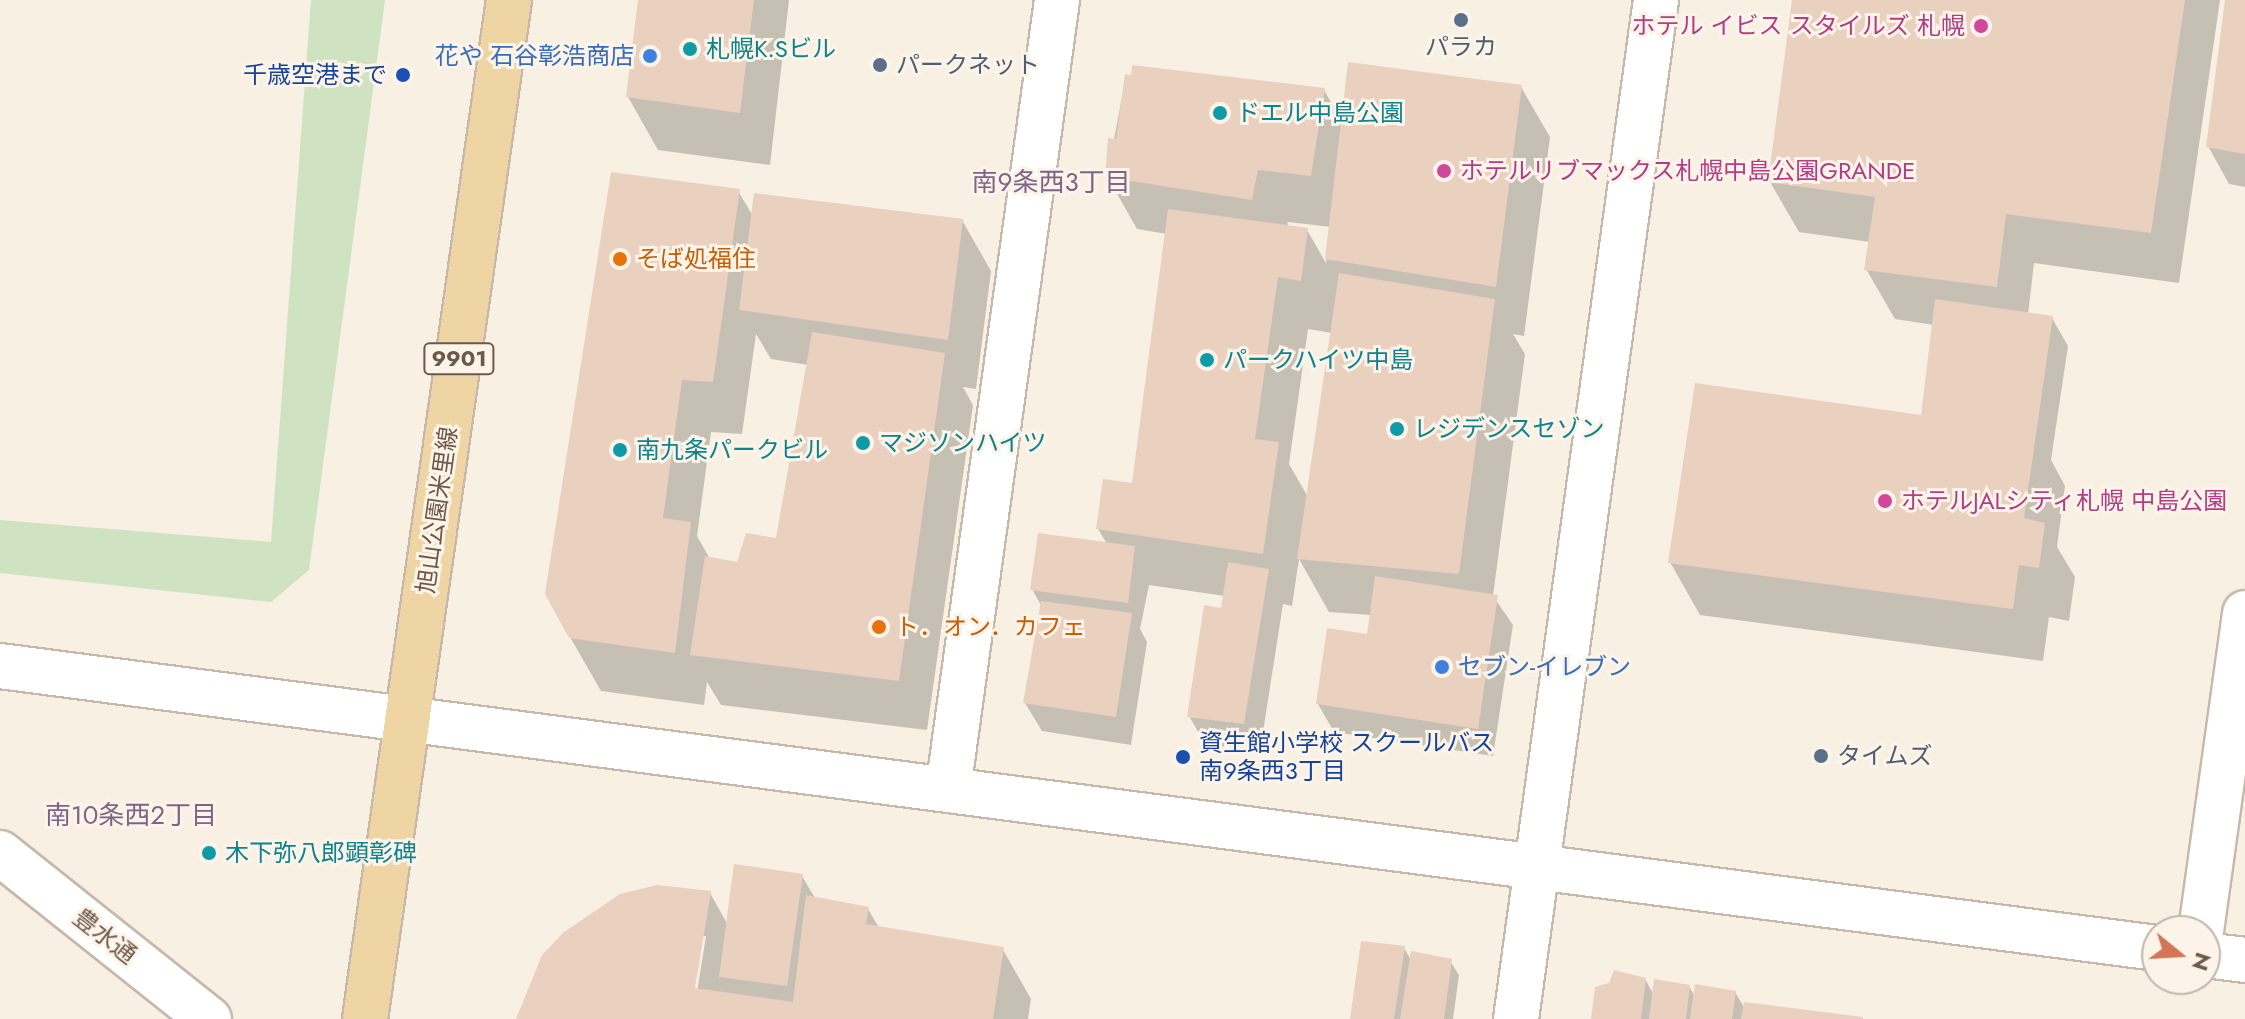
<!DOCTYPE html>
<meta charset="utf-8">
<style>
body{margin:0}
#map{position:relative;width:2245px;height:1019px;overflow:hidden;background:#f8f0e2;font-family:Jost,"Noto Sans JP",sans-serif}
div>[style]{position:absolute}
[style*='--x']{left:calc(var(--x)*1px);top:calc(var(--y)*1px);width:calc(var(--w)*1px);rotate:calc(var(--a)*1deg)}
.green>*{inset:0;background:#cfe3c3}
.shadow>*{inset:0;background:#0003}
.building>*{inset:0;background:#ead0be}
.roads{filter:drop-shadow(2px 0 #c7b8ab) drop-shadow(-2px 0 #c7b8ab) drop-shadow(0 2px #c7b8ab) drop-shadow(0 -2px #c7b8ab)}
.minor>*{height:44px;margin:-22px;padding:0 22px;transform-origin:22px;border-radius:22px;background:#fff}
.tertiary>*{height:44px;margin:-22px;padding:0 22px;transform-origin:22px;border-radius:22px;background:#fff}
.primary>*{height:44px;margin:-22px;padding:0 22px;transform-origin:22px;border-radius:22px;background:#efd5a3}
.dots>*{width:22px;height:22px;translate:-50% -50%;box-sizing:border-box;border:4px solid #fcf4e8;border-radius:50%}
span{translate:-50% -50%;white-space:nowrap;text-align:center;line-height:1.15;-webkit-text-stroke:6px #fcf4e8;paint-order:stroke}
.shield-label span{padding:2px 6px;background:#fcf4e8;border:2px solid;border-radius:6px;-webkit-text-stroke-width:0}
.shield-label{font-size:22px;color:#6c594c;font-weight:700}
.hotel-label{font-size:24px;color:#b23c85}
.right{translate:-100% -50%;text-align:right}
.left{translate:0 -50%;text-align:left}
.service-label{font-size:24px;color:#4e5e75}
.culture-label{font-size:24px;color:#0d838f}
.shop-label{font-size:24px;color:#366cbe}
.transit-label{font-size:24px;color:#164399}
.food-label{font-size:24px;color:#c56008}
.street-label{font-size:24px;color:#6c594c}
.neighbourhood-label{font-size:26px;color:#7d6589}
.north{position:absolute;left:2141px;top:915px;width:80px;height:80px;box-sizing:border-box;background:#fcf4e8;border:2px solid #c2b6aa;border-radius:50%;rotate:108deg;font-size:22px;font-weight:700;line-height:32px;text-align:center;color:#6c594c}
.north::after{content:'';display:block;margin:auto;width:28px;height:36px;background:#d27657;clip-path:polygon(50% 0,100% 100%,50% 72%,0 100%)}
</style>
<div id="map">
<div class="green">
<i style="clip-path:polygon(311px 0,385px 0,309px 570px,271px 602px,0 573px,0 520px,271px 542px)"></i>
</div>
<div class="shadow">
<i style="clip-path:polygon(640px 0,789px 0,770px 165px,658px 150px,628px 97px)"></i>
<i style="clip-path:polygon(1794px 0,2220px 0,2179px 283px,2034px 263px,2028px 315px,2052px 318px,2068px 346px,2051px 460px,2065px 486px,2057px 547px,2075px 577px,2069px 621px,2049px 617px,2043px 661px,1700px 615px,1670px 562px,1923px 417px,1934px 325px,1895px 319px,1866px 269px,1870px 242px,1799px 232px,1770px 182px)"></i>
<i style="clip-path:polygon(2227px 0,2245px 0,2245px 187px,2229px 184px,2208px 146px)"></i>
<i style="clip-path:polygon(evenodd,1126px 76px,1324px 90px,1343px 123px,1521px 87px,1550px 137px,1524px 336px,1513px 334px,1525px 354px,1493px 596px,1513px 625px,1493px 756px,1334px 732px,1318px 704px,1368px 636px,1371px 615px,1329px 612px,1299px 559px,1292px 606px,1283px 604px,1260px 751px,1205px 744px,1189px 716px,1225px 596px,1149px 585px,1140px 629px,1147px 642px,1131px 745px,1042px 731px,1025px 703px,1042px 607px,1032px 589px,1107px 544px,1098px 529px,1133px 485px,1167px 234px,1137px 229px,1107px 176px,1126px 76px,1288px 222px,1331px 227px,1326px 263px,1307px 230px,1287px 227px,1288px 222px,1126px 76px,1308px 329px,1332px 333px,1308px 497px,1289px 464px,1308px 329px)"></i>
<i style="clip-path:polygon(evenodd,738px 191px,753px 216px,962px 220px,991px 271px,976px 389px,963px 387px,973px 405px,927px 730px,721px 705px,707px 682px,704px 705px,601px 691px,570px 637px,738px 191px,756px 334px,771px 359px,808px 365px,778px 540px,738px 565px,710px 559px,697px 536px,711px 432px,742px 434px,756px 334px)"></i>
<i style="clip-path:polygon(evenodd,802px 876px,815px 898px,868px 909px,879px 928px,1002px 948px,1031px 999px,1028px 1019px,518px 1019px,710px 893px,728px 925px,802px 876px,702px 936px,706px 936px,696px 998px,692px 997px,702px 936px)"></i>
<i style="clip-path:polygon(1404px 948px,1411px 960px,1450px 961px,1459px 975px,1453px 1019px,1352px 1019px)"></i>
<i style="clip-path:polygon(1645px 979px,1654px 995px,1689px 986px,1695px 997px,1735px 992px,1745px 1009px,1862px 1019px,1593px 1019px)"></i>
</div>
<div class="building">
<i style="clip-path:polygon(638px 0,754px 0,740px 113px,626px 97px)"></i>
<i style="clip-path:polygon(1792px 0,2185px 0,2151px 233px,2006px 214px,1997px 287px,1864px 270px,1875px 197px,1768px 182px)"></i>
<i style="clip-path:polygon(2225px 0,2245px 0,2245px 154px,2206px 147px)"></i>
<i style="clip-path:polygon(1348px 62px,1522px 85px,1496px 287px,1325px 259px)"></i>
<i style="clip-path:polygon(1132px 65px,1325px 88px,1311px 176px,1258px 170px,1252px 200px,1105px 177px,1108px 138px,1116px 139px,1125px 74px,1131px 75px)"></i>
<i style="clip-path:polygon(611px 172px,740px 189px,713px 382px,682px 380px,663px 518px,691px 522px,675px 653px,569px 638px,545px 594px)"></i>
<i style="clip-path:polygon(754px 193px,963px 219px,948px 340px,739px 310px)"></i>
<i style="clip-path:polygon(1168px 209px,1308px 228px,1301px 281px,1278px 277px,1255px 439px,1279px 442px,1263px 554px,1096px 529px,1103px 479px,1132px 483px)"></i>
<i style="clip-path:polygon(1339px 273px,1495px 299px,1459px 574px,1297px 559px)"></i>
<i style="clip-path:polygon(1935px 299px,2053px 316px,2024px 518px,2045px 523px,2039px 568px,2019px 565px,2013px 609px,1668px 563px,1695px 383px,1921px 415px)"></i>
<i style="clip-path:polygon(812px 332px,945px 353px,899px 681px,690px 655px,705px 556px,737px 562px,746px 533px,776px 538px)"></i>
<i style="clip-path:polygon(1038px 533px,1135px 546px,1128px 603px,1030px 590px)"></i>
<i style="clip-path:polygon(1228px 562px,1269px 569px,1244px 724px,1187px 717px,1204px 605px,1221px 608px)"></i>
<i style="clip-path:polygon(1375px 576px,1498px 595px,1478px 729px,1316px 704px,1327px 628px,1367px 634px)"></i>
<i style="clip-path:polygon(1041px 601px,1132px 613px,1116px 717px,1023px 703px)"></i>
<i style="clip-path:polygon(734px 864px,803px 874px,787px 986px,719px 977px)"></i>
<i style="clip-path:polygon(657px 885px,711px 891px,695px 988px,793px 1002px,806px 895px,869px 907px,866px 924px,1004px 947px,993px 1019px,516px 1019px,542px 955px,564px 932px,620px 894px)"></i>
<i style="clip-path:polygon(1361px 941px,1405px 946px,1394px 1019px,1350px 1019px)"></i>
<i style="clip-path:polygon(1411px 951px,1452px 959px,1444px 1019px,1400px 1019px)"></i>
<i style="clip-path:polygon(1614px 970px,1646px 978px,1641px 1019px,1591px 1019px,1595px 987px,1609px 983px)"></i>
<i style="clip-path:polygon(1654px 979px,1690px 985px,1686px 1019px,1649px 1019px)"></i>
<i style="clip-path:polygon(1695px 984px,1736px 991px,1732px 1019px,1690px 1019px)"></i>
<i style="clip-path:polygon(1744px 1002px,1863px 1017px,1863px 1019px,1741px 1019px)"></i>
</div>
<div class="roads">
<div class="minor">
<i style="--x:948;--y:790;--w:797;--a:-82.14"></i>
<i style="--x:2201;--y:931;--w:321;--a:-82.1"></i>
</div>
<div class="tertiary">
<i style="--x:0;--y:666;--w:2175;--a:7.45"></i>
<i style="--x:0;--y:853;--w:267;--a:38.5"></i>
<i style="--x:2205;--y:955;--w:40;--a:7.1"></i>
<i style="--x:1516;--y:1019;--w:1029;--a:-82.18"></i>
</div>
<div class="primary">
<i style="--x:365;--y:1019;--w:1029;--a:-81.96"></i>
</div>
</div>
<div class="dots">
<i style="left:1461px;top:20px;background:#5c6f8a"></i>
<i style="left:1981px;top:26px;background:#d1479c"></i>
<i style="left:690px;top:49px;background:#0f9aa8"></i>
<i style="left:650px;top:56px;background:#3f7fe0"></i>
<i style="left:880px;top:65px;background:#5c6f8a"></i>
<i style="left:403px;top:75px;background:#1a4fb4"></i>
<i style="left:1220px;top:113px;background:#0f9aa8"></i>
<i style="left:1444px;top:171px;background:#d1479c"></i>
<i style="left:620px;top:259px;background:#e8710a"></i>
<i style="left:1207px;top:360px;background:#0f9aa8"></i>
<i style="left:1397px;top:429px;background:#0f9aa8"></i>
<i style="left:863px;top:443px;background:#0f9aa8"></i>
<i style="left:620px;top:450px;background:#0f9aa8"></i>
<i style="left:1885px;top:501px;background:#d1479c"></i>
<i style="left:879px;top:627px;background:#e8710a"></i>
<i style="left:1442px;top:667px;background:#3f7fe0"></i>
<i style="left:1821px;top:756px;background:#5c6f8a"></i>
<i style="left:1183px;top:757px;background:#1a4fb4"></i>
<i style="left:209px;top:853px;background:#0f9aa8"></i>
</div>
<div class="shield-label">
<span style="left:459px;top:359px">9901</span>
</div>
<div class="hotel-label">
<span class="right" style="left:1965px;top:26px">ホテル イビス スタイルズ 札幌</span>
<span class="left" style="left:1460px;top:171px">ホテルリブマックス札幌中島公園GRANDE</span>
<span class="left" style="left:1901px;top:501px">ホテルJALシティ札幌 中島公園</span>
</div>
<div class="service-label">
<span style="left:1461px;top:47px">パラカ</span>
<span class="left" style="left:896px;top:65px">パークネット</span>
<span class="left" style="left:1837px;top:756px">タイムズ</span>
</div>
<div class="culture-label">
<span class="left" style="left:706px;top:49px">札幌K.Sビル</span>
<span class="left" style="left:1236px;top:113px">ドエル中島公園</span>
<span class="left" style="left:1223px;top:360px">パークハイツ中島</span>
<span class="left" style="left:1413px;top:429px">レジデンスセゾン</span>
<span class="left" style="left:879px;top:443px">マジソンハイツ</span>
<span class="left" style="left:636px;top:450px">南九条パークビル</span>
<span class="left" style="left:225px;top:853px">木下弥八郎顕彰碑</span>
</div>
<div class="shop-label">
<span class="right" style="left:634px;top:56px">花や 石谷彰浩商店</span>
<span class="left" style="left:1458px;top:667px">セブン-イレブン</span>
</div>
<div class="transit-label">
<span class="right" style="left:387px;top:75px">千歳空港まで</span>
<span class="left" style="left:1199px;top:757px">資生館小学校 スクールバス<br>南9条西3丁目</span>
</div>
<div class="food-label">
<span class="left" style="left:636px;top:259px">そば処福住</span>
<span class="left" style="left:895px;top:627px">ト．オン．カフェ</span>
</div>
<div class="street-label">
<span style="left:437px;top:510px;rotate:-82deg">旭山公園米里線</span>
<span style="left:105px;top:936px;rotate:38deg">豊水通</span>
</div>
<div class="neighbourhood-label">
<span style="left:1051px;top:183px">南9条西3丁目</span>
<span style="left:131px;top:816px">南10条西2丁目</span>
</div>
<div class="north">N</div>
</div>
